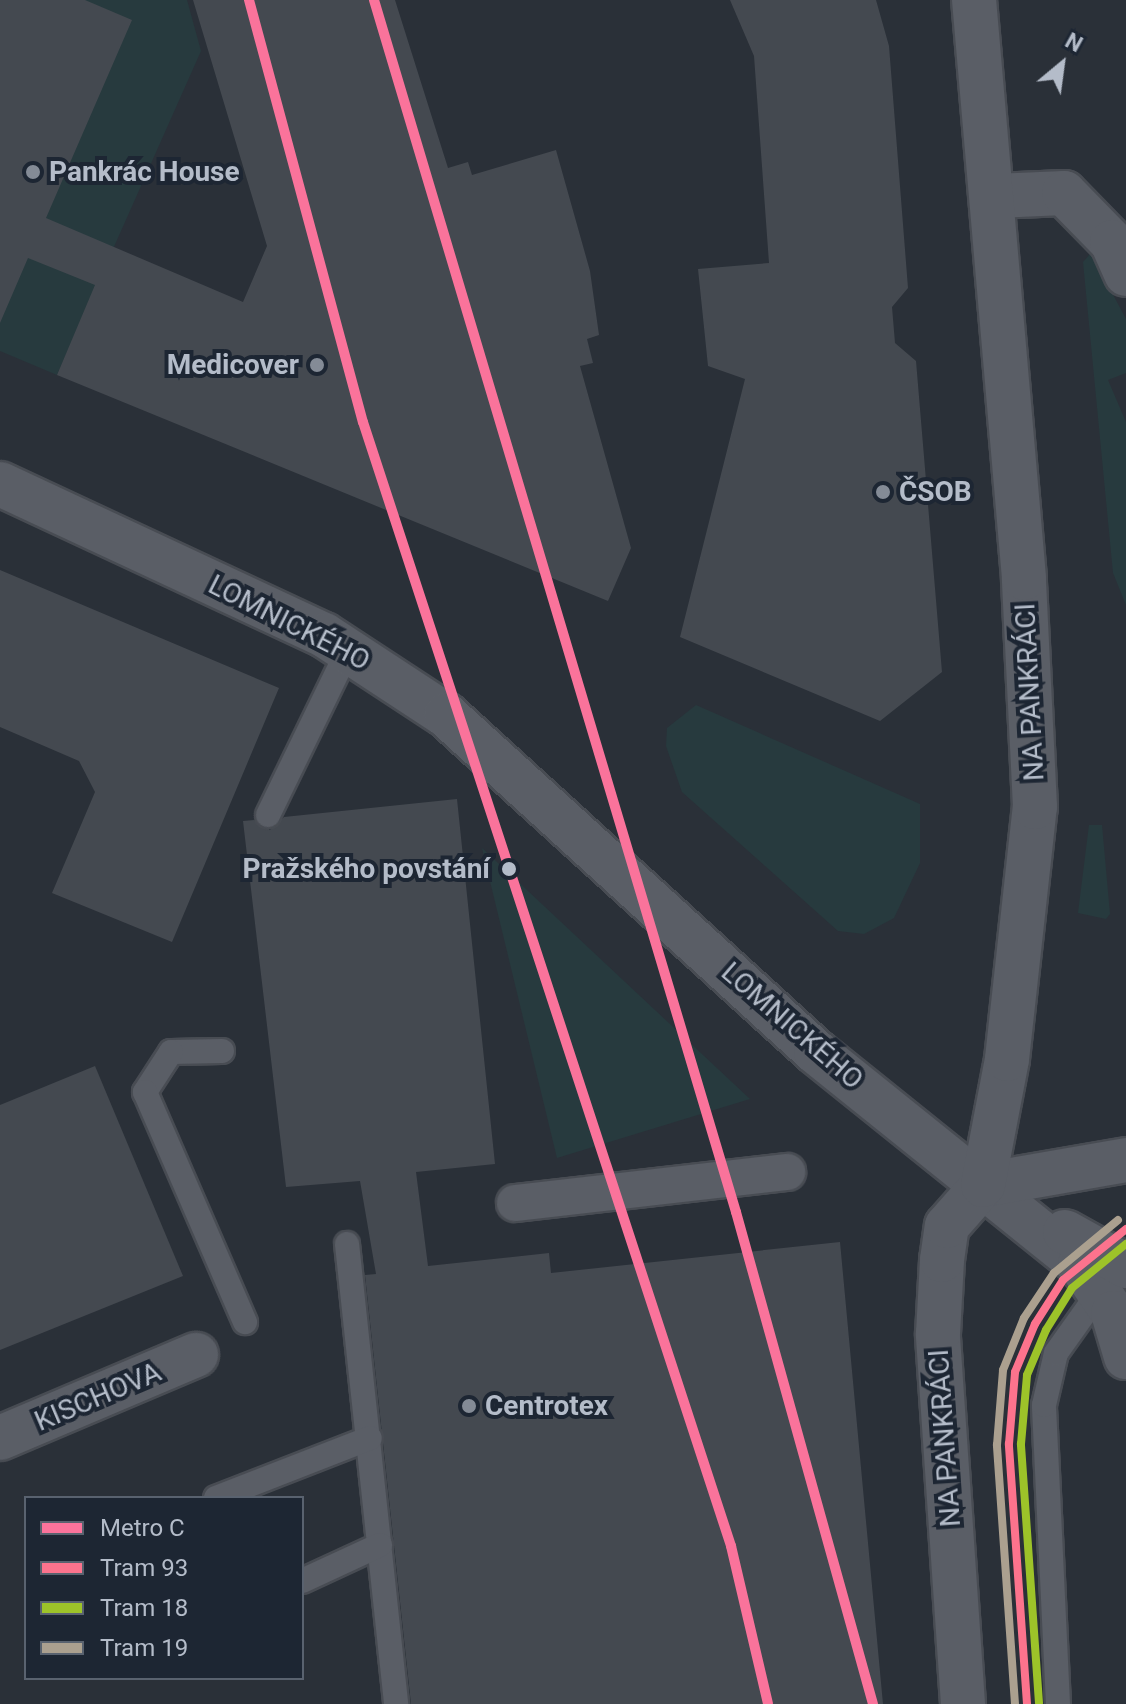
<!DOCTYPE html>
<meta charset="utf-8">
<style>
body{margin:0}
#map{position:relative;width:1126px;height:1704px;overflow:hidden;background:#2a3038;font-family:Roboto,sans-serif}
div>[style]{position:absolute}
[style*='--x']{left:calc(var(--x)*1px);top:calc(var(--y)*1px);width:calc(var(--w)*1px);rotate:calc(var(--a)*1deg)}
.green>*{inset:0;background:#273a3e}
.building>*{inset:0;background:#444950}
.roads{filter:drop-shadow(2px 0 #484c53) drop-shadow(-2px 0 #484c53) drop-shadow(0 2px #484c53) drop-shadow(0 -2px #484c53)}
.service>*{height:24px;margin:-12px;padding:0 12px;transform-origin:12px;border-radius:12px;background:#5a5e66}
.pedestrian>*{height:36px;margin:-18px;padding:0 18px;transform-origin:18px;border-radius:18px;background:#5a5e66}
.minor>*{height:44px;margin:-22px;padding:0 22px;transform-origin:22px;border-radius:22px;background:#5a5e66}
.tertiary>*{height:44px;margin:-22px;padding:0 22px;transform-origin:22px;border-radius:22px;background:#5a5e66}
.tram-1>*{height:8px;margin:-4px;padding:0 4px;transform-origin:4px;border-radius:4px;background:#fc738d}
.tram-2>*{height:8px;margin:-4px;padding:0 4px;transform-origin:4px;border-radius:4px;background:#9dc329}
.tram-3>*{height:8px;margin:-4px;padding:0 4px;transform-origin:4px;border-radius:4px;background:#aba08f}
.metro-1>*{height:10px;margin:-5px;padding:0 5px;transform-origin:5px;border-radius:5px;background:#fa739b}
.dots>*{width:22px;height:22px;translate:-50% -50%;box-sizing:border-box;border:4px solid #1d2633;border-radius:50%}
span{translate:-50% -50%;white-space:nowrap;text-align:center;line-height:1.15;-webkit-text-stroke:8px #1d2633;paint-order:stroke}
.poi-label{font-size:28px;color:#b4bcc9;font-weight:700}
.left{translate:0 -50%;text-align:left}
.right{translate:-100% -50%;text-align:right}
.street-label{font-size:28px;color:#b4bcc9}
.stop-label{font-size:28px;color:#b4bcc9;font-weight:700}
.legend{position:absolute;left:24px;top:1496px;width:280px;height:184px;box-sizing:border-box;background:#1d2633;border:2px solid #59626f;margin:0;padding:10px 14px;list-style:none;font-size:24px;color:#b4bcc9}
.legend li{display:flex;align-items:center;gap:16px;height:40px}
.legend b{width:40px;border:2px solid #59626f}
.north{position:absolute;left:1022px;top:24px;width:80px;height:80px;-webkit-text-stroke:6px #1d2633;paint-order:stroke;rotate:29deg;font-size:22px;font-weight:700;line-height:32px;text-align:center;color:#b4bcc9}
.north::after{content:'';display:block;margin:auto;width:28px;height:36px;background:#b4bcc9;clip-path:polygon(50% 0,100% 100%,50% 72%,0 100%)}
</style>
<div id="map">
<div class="green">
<i style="clip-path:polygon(0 0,187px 0,201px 51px,57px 375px,0 351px)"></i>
<i style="clip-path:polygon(1091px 253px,1126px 319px,1126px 373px,1108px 380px,1126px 422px,1126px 605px,1113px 573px,1083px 262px)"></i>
<i style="clip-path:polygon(696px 705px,920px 804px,920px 863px,894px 918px,864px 934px,838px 931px,682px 792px,666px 746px,667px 728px)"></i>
<i style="clip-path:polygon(1089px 825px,1102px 825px,1110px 914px,1106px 919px,1078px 913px)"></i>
<i style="clip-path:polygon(482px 848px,750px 1099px,557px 1158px)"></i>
</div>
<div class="building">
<i style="clip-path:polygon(0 0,85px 0,132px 20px,46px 218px,243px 302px,267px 246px,193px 0,395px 0,448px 168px,468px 162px,472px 175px,556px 150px,590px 271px,599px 335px,587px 339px,593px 363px,580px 366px,631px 548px,608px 601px,57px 375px,95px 285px,28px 258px,0 323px)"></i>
<i style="clip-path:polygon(730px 0,876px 0,889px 46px,908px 288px,892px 307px,895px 343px,916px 361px,942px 672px,880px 721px,680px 637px,745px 379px,708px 366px,698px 269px,769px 263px,754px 56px)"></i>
<i style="clip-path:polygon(0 570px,279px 688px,172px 942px,52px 893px,95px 792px,79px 761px,0 727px)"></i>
<i style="clip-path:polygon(457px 799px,495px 1164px,416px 1172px,428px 1266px,549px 1253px,551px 1273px,840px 1242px,883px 1704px,411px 1704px,365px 1275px,376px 1274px,360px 1181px,286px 1187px,243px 821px,254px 820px,270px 830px,284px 817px)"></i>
<i style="clip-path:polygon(95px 1066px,183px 1276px,0 1350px,0 1105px)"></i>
</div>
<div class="roads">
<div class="service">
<i style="--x:268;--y:815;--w:186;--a:-64.1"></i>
<i style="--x:222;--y:1051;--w:51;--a:178.9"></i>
<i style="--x:171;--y:1052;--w:48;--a:123"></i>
<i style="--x:145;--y:1092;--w:251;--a:66.5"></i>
<i style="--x:347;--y:1244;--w:463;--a:83.9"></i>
<i style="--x:216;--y:1498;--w:165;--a:-21.3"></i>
<i style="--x:302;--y:1581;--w:86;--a:-24.8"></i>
<i style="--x:1058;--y:1704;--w:299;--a:-92.7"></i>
<i style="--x:1044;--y:1405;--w:53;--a:-77"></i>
<i style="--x:1056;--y:1353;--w:85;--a:-54.6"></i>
</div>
<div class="pedestrian">
<i style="--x:515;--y:1203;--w:274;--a:-6.5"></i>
</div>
<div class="minor">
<i style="--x:995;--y:196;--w:69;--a:-2.5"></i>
<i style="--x:1064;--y:193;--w:69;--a:45.6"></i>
<i style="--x:1112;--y:242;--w:35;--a:66"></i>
<i style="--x:0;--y:1438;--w:213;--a:-23"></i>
</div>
<div class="tertiary">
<i style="--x:0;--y:484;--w:357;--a:25"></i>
<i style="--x:324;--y:635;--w:146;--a:33.3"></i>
<i style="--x:446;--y:715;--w:500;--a:42.33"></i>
<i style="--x:816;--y:1052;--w:339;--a:38.8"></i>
<i style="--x:1080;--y:1264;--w:59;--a:56"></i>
<i style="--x:1113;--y:1313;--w:46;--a:73.5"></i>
<i style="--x:983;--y:1185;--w:145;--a:-9.9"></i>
<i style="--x:1065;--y:1232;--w:70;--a:29.1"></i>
<i style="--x:963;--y:1704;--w:371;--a:-93.9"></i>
<i style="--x:938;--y:1334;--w:74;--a:-86.9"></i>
<i style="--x:942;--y:1260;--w:34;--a:-82"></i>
<i style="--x:947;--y:1226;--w:55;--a:-48.7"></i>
<i style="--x:983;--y:1185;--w:128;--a:-79.2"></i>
<i style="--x:1007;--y:1059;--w:254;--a:-83.7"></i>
<i style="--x:1035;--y:807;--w:229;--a:-92.8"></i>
<i style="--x:1024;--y:578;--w:580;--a:-94.94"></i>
</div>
</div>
<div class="tram-1">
<i style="--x:1027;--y:1704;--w:261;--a:-94"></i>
<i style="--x:1009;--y:1444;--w:72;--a:-85.2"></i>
<i style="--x:1015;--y:1372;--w:52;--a:-67.4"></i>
<i style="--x:1035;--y:1324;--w:52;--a:-57.5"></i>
<i style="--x:1063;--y:1280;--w:81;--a:-39"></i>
</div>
<div class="tram-2">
<i style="--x:1039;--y:1703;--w:260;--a:-94"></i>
<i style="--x:1021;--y:1444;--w:69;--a:-85"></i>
<i style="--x:1027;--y:1375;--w:49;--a:-67.1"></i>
<i style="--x:1046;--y:1330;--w:49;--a:-58.2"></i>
<i style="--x:1072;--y:1288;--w:70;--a:-39.2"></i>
</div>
<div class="tram-3">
<i style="--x:1015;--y:1704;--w:260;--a:-94"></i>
<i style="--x:997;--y:1445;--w:75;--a:-85.4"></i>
<i style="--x:1003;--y:1370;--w:56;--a:-68"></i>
<i style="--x:1024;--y:1318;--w:54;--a:-56.3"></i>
<i style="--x:1054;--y:1273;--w:83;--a:-39.6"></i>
</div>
<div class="metro-1">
<i style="--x:249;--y:0;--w:437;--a:74.9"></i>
<i style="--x:363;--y:422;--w:1183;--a:71.87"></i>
<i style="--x:731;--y:1546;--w:162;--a:76.8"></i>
<i style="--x:374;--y:0;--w:1265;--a:73.37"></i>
<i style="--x:736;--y:1212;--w:511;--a:74.44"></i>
</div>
<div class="dots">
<i style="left:33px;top:172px;background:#848b96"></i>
<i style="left:317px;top:365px;background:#848b96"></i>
<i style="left:883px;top:492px;background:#848b96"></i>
<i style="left:509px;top:869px;background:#b4bcc9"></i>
<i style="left:469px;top:1406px;background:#848b96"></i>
</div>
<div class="poi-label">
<span class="left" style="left:49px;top:172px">Pankrác House</span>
<span class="right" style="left:299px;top:365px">Medicover</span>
<span class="left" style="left:899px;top:492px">ČSOB</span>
<span class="left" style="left:485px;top:1406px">Centrotex</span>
</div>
<div class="street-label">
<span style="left:289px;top:623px;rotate:27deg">LOMNICKÉHO</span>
<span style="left:1030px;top:692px;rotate:-93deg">NA PANKRÁCI</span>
<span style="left:792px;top:1026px;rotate:41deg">LOMNICKÉHO</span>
<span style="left:98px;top:1397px;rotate:-23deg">KISCHOVA</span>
<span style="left:945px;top:1438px;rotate:-94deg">NA PANKRÁCI</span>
</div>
<div class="stop-label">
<span class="right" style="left:490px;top:869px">Pražského povstání</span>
</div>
<ul class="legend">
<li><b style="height:10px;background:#fa739b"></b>Metro C</li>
<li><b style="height:10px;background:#fc738d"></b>Tram 93</li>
<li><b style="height:10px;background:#9dc329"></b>Tram 18</li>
<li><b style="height:10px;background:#aba08f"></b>Tram 19</li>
</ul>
<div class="north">N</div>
</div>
